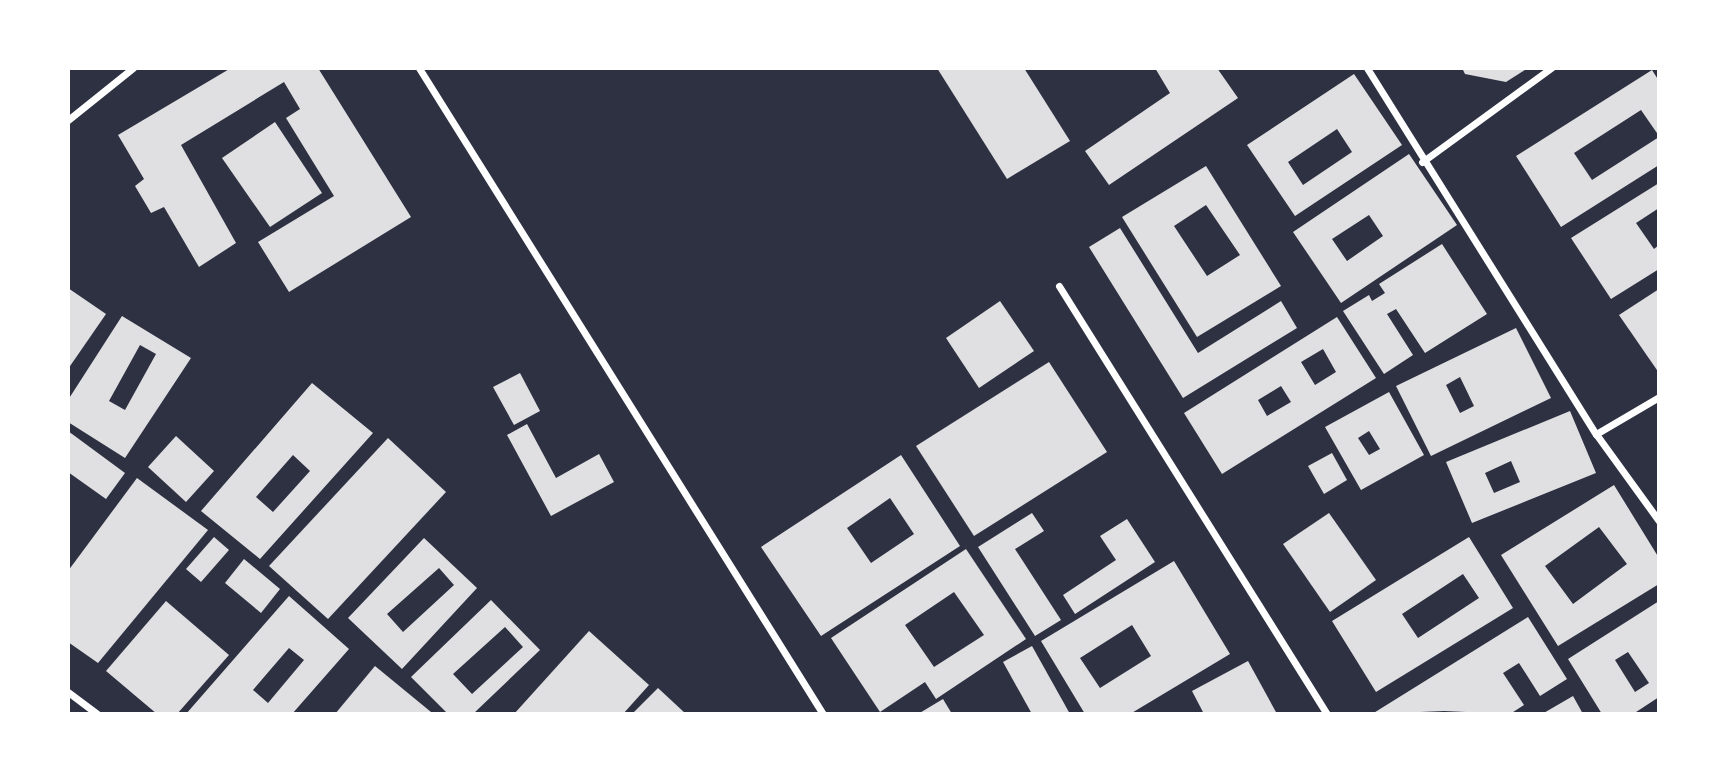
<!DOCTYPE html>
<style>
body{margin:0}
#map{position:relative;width:1727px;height:782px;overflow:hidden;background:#2d3142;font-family:Figtree,sans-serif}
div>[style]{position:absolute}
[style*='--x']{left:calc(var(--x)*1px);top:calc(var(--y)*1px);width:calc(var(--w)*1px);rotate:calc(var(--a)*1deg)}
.building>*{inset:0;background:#e0e0e3}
.minor>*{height:7px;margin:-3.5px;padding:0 3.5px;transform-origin:3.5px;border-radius:3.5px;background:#fff}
span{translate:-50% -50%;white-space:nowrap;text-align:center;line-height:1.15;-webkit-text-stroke:7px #fff;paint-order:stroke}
.frame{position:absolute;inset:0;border:70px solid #fff;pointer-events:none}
</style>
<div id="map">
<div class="building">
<i style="clip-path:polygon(231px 68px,318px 68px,411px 217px,289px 292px,258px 242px,334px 196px,286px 118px,300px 109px,284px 82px,181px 145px,236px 243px,199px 267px,164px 207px,151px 213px,135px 186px,144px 179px,118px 135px)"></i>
<i style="clip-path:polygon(937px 68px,1024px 68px,1070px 141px,1007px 179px)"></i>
<i style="clip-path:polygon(1155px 68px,1217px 68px,1238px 98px,1109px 185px,1085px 151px,1170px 93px)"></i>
<i style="clip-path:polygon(1462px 68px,1528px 68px,1506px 82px,1465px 74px)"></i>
<i style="clip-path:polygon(1652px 70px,1659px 81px,1659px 136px,1641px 110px,1574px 153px,1592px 180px,1659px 137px,1659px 165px,1561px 227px,1516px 156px)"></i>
<i style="clip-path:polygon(evenodd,1354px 74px,1402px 145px,1295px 216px,1247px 145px,1354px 74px,1337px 129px,1352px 152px,1303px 185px,1288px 162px,1337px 129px)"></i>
<i style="clip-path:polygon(275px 122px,322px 193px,270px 227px,222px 158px)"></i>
<i style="clip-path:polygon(evenodd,1409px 154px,1457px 225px,1341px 303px,1293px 232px,1409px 154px,1369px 215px,1383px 236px,1347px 261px,1332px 239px,1369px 215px)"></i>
<i style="clip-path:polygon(evenodd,1206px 166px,1281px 286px,1197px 337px,1122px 217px,1206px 166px,1206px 205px,1240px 255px,1207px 276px,1174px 226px,1206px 205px)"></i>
<i style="clip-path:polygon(1659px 183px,1659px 208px,1636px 223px,1654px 249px,1659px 245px,1659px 269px,1611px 299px,1571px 238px)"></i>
<i style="clip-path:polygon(1120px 228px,1198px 353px,1281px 301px,1297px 328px,1183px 398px,1089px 247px)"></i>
<i style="clip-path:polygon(1442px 244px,1487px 314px,1425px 353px,1396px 309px,1387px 314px,1413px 355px,1384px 374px,1343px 311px,1369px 295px,1372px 301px,1385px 293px,1379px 284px)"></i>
<i style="clip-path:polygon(68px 288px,106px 314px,68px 369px)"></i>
<i style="clip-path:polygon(1659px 289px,1659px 373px,1619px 315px)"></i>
<i style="clip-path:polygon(1000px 301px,1034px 351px,979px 388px,946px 338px)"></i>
<i style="clip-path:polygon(evenodd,122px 316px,191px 358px,125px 458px,68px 422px,68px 400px,122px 316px,140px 345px,156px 354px,125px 410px,109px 401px,140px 345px)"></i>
<i style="clip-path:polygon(evenodd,1337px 317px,1376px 378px,1222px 474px,1184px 413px,1337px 317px,1323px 349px,1336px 372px,1315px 385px,1301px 362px,1323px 349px,1337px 317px,1281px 386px,1291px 402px,1267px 416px,1258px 400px,1281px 386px)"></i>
<i style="clip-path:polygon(evenodd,1516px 328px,1551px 398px,1431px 456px,1396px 386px,1516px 328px,1460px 377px,1474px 406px,1460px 413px,1446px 385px,1460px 377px)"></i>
<i style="clip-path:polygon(1049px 362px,1107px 452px,974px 536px,916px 446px)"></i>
<i style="clip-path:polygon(520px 373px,540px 411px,514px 425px,493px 387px)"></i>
<i style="clip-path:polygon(evenodd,312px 383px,373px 433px,260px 559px,201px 511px,312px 383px,293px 455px,310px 471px,273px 512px,256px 497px,293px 455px)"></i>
<i style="clip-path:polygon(evenodd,1389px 392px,1424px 455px,1361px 490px,1325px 427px,1389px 392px,1369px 431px,1380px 449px,1369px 455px,1358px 438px,1369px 431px)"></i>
<i style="clip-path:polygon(evenodd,1570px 411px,1596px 473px,1472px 523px,1446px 462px,1570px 411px,1511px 461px,1520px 482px,1494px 493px,1485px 473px,1511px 461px)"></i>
<i style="clip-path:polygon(527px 424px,556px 478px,599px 454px,614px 482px,551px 516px,507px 435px)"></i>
<i style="clip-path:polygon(68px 431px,125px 473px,106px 499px,68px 472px)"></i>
<i style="clip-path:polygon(176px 436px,214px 471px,186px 502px,148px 467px)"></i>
<i style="clip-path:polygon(388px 438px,446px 492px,328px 619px,269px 566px)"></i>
<i style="clip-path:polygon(1332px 453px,1347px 480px,1324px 494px,1308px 466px)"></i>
<i style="clip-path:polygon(evenodd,901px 455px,960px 546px,821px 636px,761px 547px,901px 455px,890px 498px,914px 534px,871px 563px,847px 528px,890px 498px)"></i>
<i style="clip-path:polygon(137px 478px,208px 530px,98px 663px,68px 642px,68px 571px)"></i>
<i style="clip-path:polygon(evenodd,1614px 485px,1659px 558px,1659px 584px,1558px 646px,1501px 555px,1614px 485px,1599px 527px,1627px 564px,1573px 604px,1545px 566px,1599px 527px)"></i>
<i style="clip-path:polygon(1032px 513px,1044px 531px,1015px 549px,1061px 620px,1035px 636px,978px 547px)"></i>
<i style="clip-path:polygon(1329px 513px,1376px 580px,1330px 612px,1283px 544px)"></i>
<i style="clip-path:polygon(1127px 519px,1155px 562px,1075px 614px,1063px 595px,1116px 560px,1100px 536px)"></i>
<i style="clip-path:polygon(214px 537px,229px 550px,201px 582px,186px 569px)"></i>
<i style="clip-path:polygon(evenodd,1469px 537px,1513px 608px,1376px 692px,1332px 621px,1469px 537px,1463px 574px,1479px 598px,1418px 638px,1402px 614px,1463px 574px)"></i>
<i style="clip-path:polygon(evenodd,424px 538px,477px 588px,402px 669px,348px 618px,424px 538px,439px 568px,454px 585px,403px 632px,387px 614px,439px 568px)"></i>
<i style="clip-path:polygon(evenodd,966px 549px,1026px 639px,936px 699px,925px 682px,880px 712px,831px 638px,966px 549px,954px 592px,984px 635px,934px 667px,905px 625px,954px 592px)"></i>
<i style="clip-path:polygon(244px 559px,280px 589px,261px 613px,225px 583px)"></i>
<i style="clip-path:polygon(evenodd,1174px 561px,1230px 654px,1130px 714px,1085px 714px,1041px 641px,1174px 561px,1132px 625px,1151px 656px,1100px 688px,1080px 658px,1132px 625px)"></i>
<i style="clip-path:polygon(evenodd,289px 596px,349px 649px,292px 714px,186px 714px,289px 596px,289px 648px,304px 660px,268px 703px,253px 690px,289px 648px)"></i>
<i style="clip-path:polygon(evenodd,491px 600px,540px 650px,473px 714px,448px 714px,411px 677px,491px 600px,505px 627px,523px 647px,472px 694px,453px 674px,505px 627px)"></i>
<i style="clip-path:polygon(166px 601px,229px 655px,177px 714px,157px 714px,106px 671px)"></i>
<i style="clip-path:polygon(evenodd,1659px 601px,1659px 697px,1633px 714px,1602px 714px,1568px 659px,1659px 601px,1628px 652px,1649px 683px,1635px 692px,1615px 660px,1628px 652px)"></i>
<i style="clip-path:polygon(1528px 617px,1567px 679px,1540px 696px,1519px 663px,1503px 673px,1524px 705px,1510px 714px,1444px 711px,1372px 714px)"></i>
<i style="clip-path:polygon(589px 631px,649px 685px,623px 714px,514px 714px)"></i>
<i style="clip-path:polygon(1032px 646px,1070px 714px,1032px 714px,1003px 662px)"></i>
<i style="clip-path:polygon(1248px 661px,1277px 714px,1204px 714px,1192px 691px)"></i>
<i style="clip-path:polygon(375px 666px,431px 712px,429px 714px,335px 714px)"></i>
<i style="clip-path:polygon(658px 688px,686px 714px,632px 714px)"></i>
<i style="clip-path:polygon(1573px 696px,1583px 714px,1542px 714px)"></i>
<i style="clip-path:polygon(943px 699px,952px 714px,918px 714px)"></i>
</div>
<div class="minor">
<i style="--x:419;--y:68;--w:762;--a:57.98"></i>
<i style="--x:1367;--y:68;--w:432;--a:58"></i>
<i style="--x:1596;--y:434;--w:107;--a:54.1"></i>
<i style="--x:68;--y:120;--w:83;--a:-38.7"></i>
<i style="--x:1422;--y:162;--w:160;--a:-36.1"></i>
<i style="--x:1059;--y:286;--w:505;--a:57.95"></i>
<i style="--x:1596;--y:434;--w:73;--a:-30.4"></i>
<i style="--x:68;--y:692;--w:36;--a:37"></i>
</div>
<div class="frame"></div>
</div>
